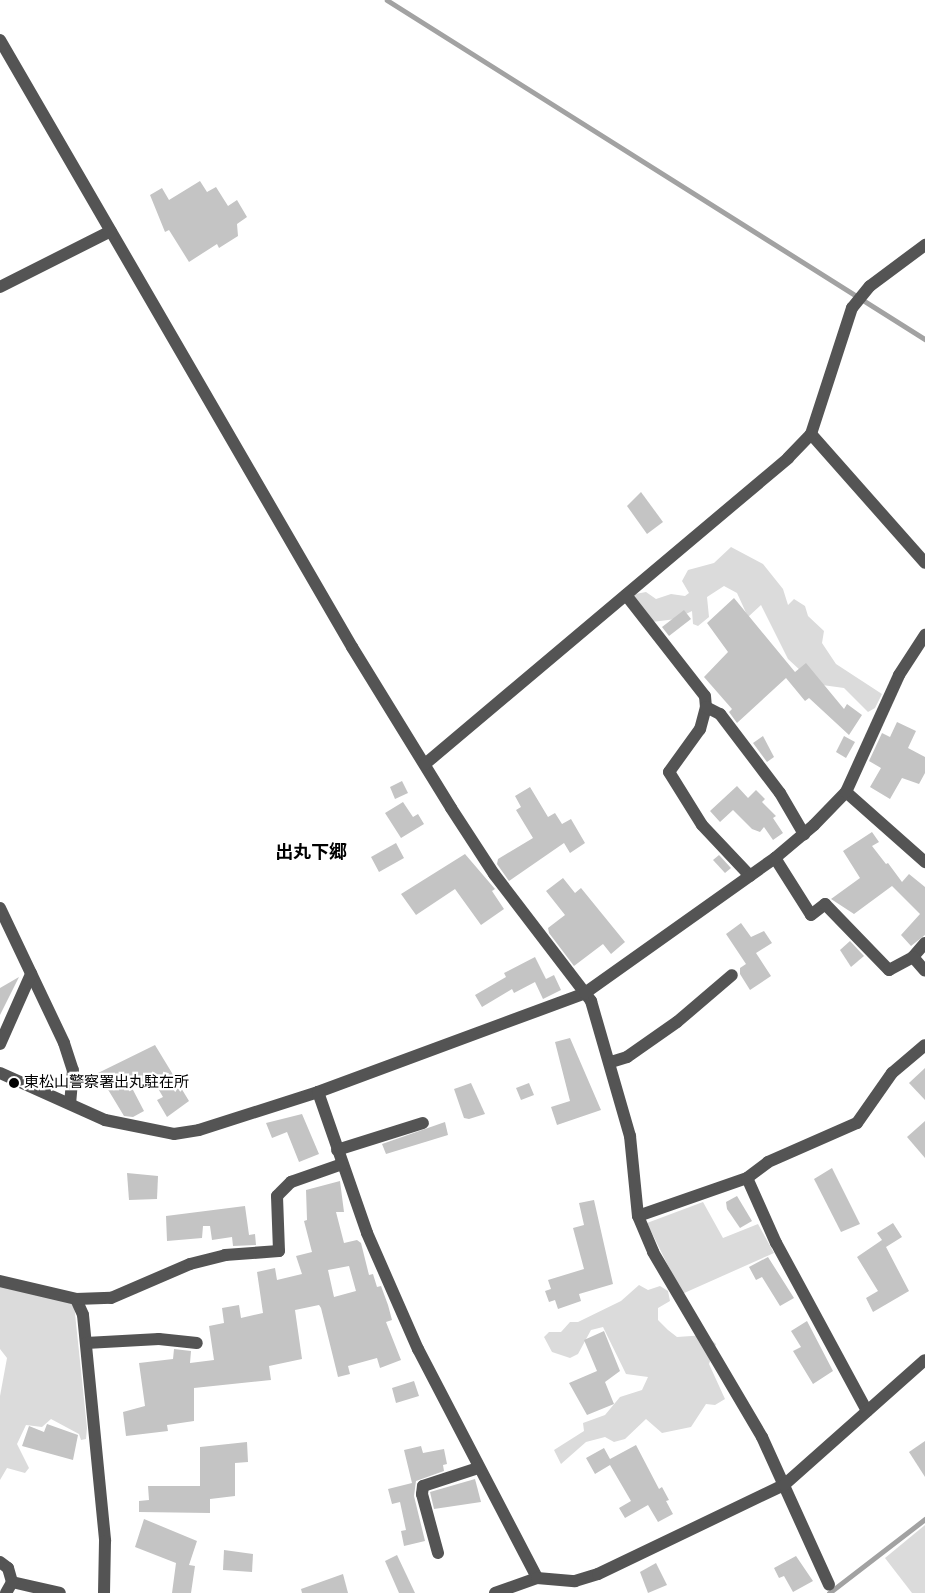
<!DOCTYPE html>
<meta charset="utf-8">
<style>
body{margin:0}
#map{position:relative;width:925px;height:1593px;overflow:hidden;background:#fff;font-family:Raleway,"Noto Sans JP",sans-serif}
div>[style]{position:absolute}
[style*='--x']{left:calc(var(--x)*1px);top:calc(var(--y)*1px);width:calc(var(--w)*1px);rotate:calc(var(--a)*1deg)}
.green>*{inset:0;background:#dbdbdb}
.stream>*{height:4.5px;margin:-2.25px;padding:0 2.25px;transform-origin:2.25px;border-radius:2.25px;background:#a2a2a2}
.building>*{inset:0;background:#c4c4c4}
.minor>*{height:12px;margin:-6px;padding:0 6px;transform-origin:6px;border-radius:6px;background:#545454}
.dots>*{width:14px;height:14px;translate:-50% -50%;box-sizing:border-box;border:2px solid #fff;border-radius:50%}
span{translate:-50% -50%;white-space:nowrap;text-align:center;line-height:1.15;-webkit-text-stroke:4.5px #fff;paint-order:stroke}
.poi-label{font-size:15px;color:#000}
.left{translate:0 -50%;text-align:left}
.quarter-label{font-size:18px;color:#000;font-weight:700}
</style>
<div id="map">
<div class="green">
<i style="clip-path:polygon(731px 547px,763px 564px,783px 589px,788px 605px,794px 599px,805px 606px,808px 616px,824px 631px,822px 643px,836px 664px,882px 694px,875px 708px,868px 712px,844px 688px,815px 684px,788px 659px,761px 605px,748px 617px,737px 593px,724px 586px,707px 597px,709px 617px,698px 626px,693px 624px,692px 611px,676px 619px,652px 622px,630px 595px,646px 592px,656px 599px,671px 594px,685px 596px,689px 593px,682px 581px,688px 570px,714px 563px)"></i>
<i style="clip-path:polygon(703px 1202px,723px 1238px,758px 1224px,774px 1253px,682px 1294px,647px 1223px)"></i>
<i style="clip-path:polygon(0 1284px,74px 1304px,87px 1428px,86px 1439px,81px 1440px,79px 1434px,51px 1419px,42px 1427px,26px 1425px,17px 1444px,29px 1468px,25px 1473px,7px 1468px,0 1480px,0 1492px,0 1396px,7px 1358px,0 1349px)"></i>
<i style="clip-path:polygon(639px 1285px,648px 1290px,660px 1286px,668px 1291px,670px 1301px,658px 1308px,658px 1320px,668px 1330px,677px 1337px,706px 1335px,716px 1344px,709px 1364px,725px 1399px,715px 1405px,706px 1404px,691px 1427px,662px 1433px,646px 1419px,625px 1439px,614px 1442px,605px 1437px,586px 1442px,561px 1464px,554px 1450px,584px 1431px,583px 1423px,605px 1415px,620px 1397px,642px 1390px,648px 1377px,626px 1374px,603px 1327px,591px 1330px,578px 1354px,570px 1358px,552px 1352px,544px 1337px,549px 1332px,561px 1332px,570px 1322px,578px 1322px,621px 1301px)"></i>
<i style="clip-path:polygon(925px 1525px,925px 1593px,912px 1593px,885px 1558px)"></i>
</div>
<div class="stream">
<i style="--x:387;--y:0;--w:636;--a:32.22"></i>
<i style="--x:829;--y:1593;--w:121;--a:-37.6"></i>
</div>
<div class="building">
<i style="clip-path:polygon(200px 181px,207px 192px,216px 187px,228px 206px,237px 200px,247px 217px,237px 224px,238px 236px,219px 248px,217px 244px,189px 262px,169px 230px,165px 232px,150px 195px,162px 188px,169px 200px)"></i>
<i style="clip-path:polygon(641px 492px,663px 522px,647px 534px,627px 506px)"></i>
<i style="clip-path:polygon(734px 598px,795px 672px,806px 663px,844px 709px,847px 704px,862px 715px,849px 735px,809px 698px,805px 701px,786px 678px,737px 723px,729px 712px,732px 709px,704px 677px,728px 652px,707px 623px)"></i>
<i style="clip-path:polygon(684px 610px,691px 619px,669px 636px,662px 627px)"></i>
<i style="clip-path:polygon(897px 722px,916px 731px,908px 748px,925px 757px,925px 773px,919px 784px,902px 778px,890px 799px,870px 787px,881px 768px,869px 761px,882px 733px,890px 737px)"></i>
<i style="clip-path:polygon(763px 736px,774px 757px,767px 762px,753px 743px)"></i>
<i style="clip-path:polygon(844px 736px,855px 742px,846px 758px,836px 752px)"></i>
<i style="clip-path:polygon(402px 781px,408px 793px,395px 799px,390px 787px)"></i>
<i style="clip-path:polygon(737px 786px,748px 798px,756px 790px,765px 799px,762px 802px,776px 816px,773px 818px,783px 833px,773px 840px,764px 827px,760px 832px,752px 829px,733px 810px,720px 822px,710px 811px)"></i>
<i style="clip-path:polygon(530px 787px,548px 817px,555px 813px,562px 824px,571px 819px,585px 843px,570px 853px,564px 843px,509px 881px,497px 864px,498px 859px,533px 838px,516px 810px,521px 807px,515px 796px)"></i>
<i style="clip-path:polygon(403px 802px,413px 817px,418px 814px,424px 824px,401px 838px,385px 813px)"></i>
<i style="clip-path:polygon(872px 832px,879px 842px,872px 846px,886px 864px,888px 863px,902px 882px,909px 874px,925px 887px,925px 935px,911px 946px,901px 935px,920px 914px,892px 886px,854px 914px,831px 899px,860px 878px,843px 851px)"></i>
<i style="clip-path:polygon(396px 843px,404px 858px,379px 872px,371px 857px)"></i>
<i style="clip-path:polygon(465px 854px,495px 889px,492px 891px,504px 909px,481px 925px,455px 889px,416px 915px,401px 894px)"></i>
<i style="clip-path:polygon(719px 855px,731px 868px,725px 873px,713px 860px)"></i>
<i style="clip-path:polygon(563px 878px,575px 893px,581px 888px,625px 942px,611px 954px,603px 944px,574px 966px,549px 933px,548px 928px,565px 915px,546px 891px)"></i>
<i style="clip-path:polygon(741px 923px,751px 937px,764px 931px,772px 943px,756px 953px,771px 976px,750px 990px,740px 974px,740px 968px,746px 964px,726px 934px)"></i>
<i style="clip-path:polygon(850px 941px,864px 956px,851px 967px,840px 950px)"></i>
<i style="clip-path:polygon(535px 957px,546px 979px,554px 975px,561px 990px,543px 999px,535px 982px,514px 993px,512px 989px,482px 1007px,475px 995px,506px 977px,504px 973px)"></i>
<i style="clip-path:polygon(19px 977px,0 1015px,0 988px)"></i>
<i style="clip-path:polygon(570px 1038px,601px 1110px,557px 1125px,551px 1107px,570px 1101px,555px 1042px)"></i>
<i style="clip-path:polygon(155px 1045px,189px 1101px,167px 1117px,157px 1100px,163px 1097px,152px 1078px,132px 1088px,144px 1111px,133px 1117px,124px 1116px,98px 1073px)"></i>
<i style="clip-path:polygon(925px 1068px,925px 1100px,909px 1083px)"></i>
<i style="clip-path:polygon(471px 1083px,485px 1114px,469px 1119px,464px 1118px,454px 1089px)"></i>
<i style="clip-path:polygon(529px 1083px,534px 1095px,521px 1100px,516px 1088px)"></i>
<i style="clip-path:polygon(302px 1114px,319px 1154px,299px 1162px,287px 1132px,272px 1138px,266px 1123px)"></i>
<i style="clip-path:polygon(925px 1121px,925px 1158px,907px 1137px)"></i>
<i style="clip-path:polygon(445px 1122px,448px 1135px,386px 1154px,382px 1144px)"></i>
<i style="clip-path:polygon(832px 1168px,860px 1224px,841px 1232px,814px 1179px)"></i>
<i style="clip-path:polygon(127px 1173px,158px 1176px,157px 1199px,129px 1200px)"></i>
<i style="clip-path:polygon(evenodd,340px 1181px,344px 1212px,336px 1212px,344px 1243px,357px 1240px,361px 1243px,369px 1275px,373px 1274px,377px 1287px,381px 1286px,388px 1305px,392px 1320px,386px 1322px,401px 1360px,380px 1368px,377px 1358px,348px 1366px,350px 1374px,338px 1377px,321px 1308px,319px 1305px,295px 1310px,302px 1359px,269px 1366px,271px 1380px,194px 1388px,194px 1421px,167px 1425px,168px 1431px,126px 1436px,123px 1412px,145px 1406px,139px 1363px,173px 1359px,174px 1349px,191px 1351px,190px 1363px,214px 1360px,209px 1326px,224px 1323px,222px 1308px,239px 1305px,241px 1318px,263px 1313px,257px 1272px,275px 1268px,277px 1280px,302px 1274px,296px 1256px,312px 1252px,304px 1221px,307px 1220px,306px 1190px,340px 1181px,349px 1266px,356px 1291px,334px 1297px,328px 1270px,349px 1266px)"></i>
<i style="clip-path:polygon(737px 1196px,752px 1221px,740px 1228px,727px 1209px,726px 1202px)"></i>
<i style="clip-path:polygon(594px 1200px,613px 1284px,579px 1294px,581px 1301px,558px 1309px,555px 1300px,549px 1302px,545px 1291px,551px 1289px,548px 1280px,584px 1269px,573px 1228px,584px 1225px,579px 1203px)"></i>
<i style="clip-path:polygon(245px 1206px,249px 1235px,255px 1234px,256px 1245px,233px 1246px,232px 1237px,212px 1240px,210px 1226px,203px 1226px,202px 1238px,167px 1241px,166px 1216px)"></i>
<i style="clip-path:polygon(893px 1223px,902px 1237px,886px 1247px,909px 1291px,873px 1312px,866px 1298px,878px 1291px,857px 1257px,882px 1240px,877px 1233px)"></i>
<i style="clip-path:polygon(768px 1257px,794px 1298px,780px 1306px,762px 1277px,756px 1280px,749px 1267px)"></i>
<i style="clip-path:polygon(807px 1321px,833px 1371px,813px 1384px,793px 1351px,801px 1347px,791px 1331px)"></i>
<i style="clip-path:polygon(604px 1331px,620px 1371px,605px 1382px,614px 1404px,587px 1415px,569px 1383px,597px 1371px,584px 1340px)"></i>
<i style="clip-path:polygon(414px 1381px,419px 1396px,396px 1403px,392px 1388px)"></i>
<i style="clip-path:polygon(47px 1424px,78px 1435px,73px 1460px,22px 1446px,29px 1426px,44px 1432px)"></i>
<i style="clip-path:polygon(925px 1441px,925px 1477px,909px 1452px)"></i>
<i style="clip-path:polygon(247px 1442px,248px 1462px,235px 1463px,235px 1496px,210px 1499px,210px 1513px,139px 1512px,139px 1501px,149px 1500px,148px 1486px,200px 1486px,200px 1447px)"></i>
<i style="clip-path:polygon(636px 1445px,659px 1489px,662px 1487px,669px 1500px,666px 1501px,673px 1514px,658px 1522px,648px 1505px,625px 1518px,619px 1508px,631px 1501px,610px 1465px,595px 1474px,586px 1458px,604px 1448px,610px 1459px)"></i>
<i style="clip-path:polygon(421px 1446px,423px 1453px,444px 1449px,447px 1464px,443px 1465px,444px 1471px,416px 1481px,414px 1496px,425px 1541px,404px 1546px,401px 1531px,406px 1530px,400px 1502px,392px 1504px,388px 1489px,412px 1483px,404px 1450px)"></i>
<i style="clip-path:polygon(475px 1479px,481px 1502px,434px 1509px,430px 1492px)"></i>
<i style="clip-path:polygon(144px 1519px,197px 1541px,189px 1565px,195px 1566px,191px 1593px,172px 1593px,176px 1563px,135px 1547px)"></i>
<i style="clip-path:polygon(224px 1550px,253px 1554px,252px 1572px,223px 1570px)"></i>
<i style="clip-path:polygon(397px 1555px,415px 1593px,399px 1593px,385px 1561px)"></i>
<i style="clip-path:polygon(796px 1556px,813px 1581px,793px 1592px,784px 1576px,779px 1578px,774px 1568px)"></i>
<i style="clip-path:polygon(656px 1563px,667px 1585px,648px 1593px,640px 1572px)"></i>
<i style="clip-path:polygon(343px 1574px,348px 1593px,302px 1593px,301px 1589px)"></i>
</div>
<div class="minor">
<i style="--x:0;--y:40;--w:702;--a:59.89"></i>
<i style="--x:352;--y:647;--w:189;--a:58.4"></i>
<i style="--x:451;--y:808;--w:79;--a:56.9"></i>
<i style="--x:494;--y:874;--w:160;--a:52.6"></i>
<i style="--x:591;--y:1001;--w:141;--a:73.9"></i>
<i style="--x:630;--y:1136;--w:80;--a:84.3"></i>
<i style="--x:638;--y:1216;--w:39;--a:67"></i>
<i style="--x:653;--y:1252;--w:215;--a:59.5"></i>
<i style="--x:762;--y:1437;--w:162;--a:65.6"></i>
<i style="--x:0;--y:287;--w:124;--a:-26.8"></i>
<i style="--x:811;--y:434;--w:172;--a:48.5"></i>
<i style="--x:626;--y:595;--w:128;--a:52"></i>
<i style="--x:705;--y:696;--w:11;--a:85"></i>
<i style="--x:706;--y:707;--w:23;--a:105"></i>
<i style="--x:700;--y:729;--w:53;--a:125.8"></i>
<i style="--x:669;--y:772;--w:62;--a:58.1"></i>
<i style="--x:702;--y:825;--w:70;--a:46.7"></i>
<i style="--x:706;--y:707;--w:16;--a:27"></i>
<i style="--x:720;--y:714;--w:99;--a:52.8"></i>
<i style="--x:780;--y:793;--w:48;--a:59.7"></i>
<i style="--x:425;--y:764;--w:475;--a:-40.1"></i>
<i style="--x:788;--y:458;--w:33;--a:-46"></i>
<i style="--x:811;--y:434;--w:133;--a:-72"></i>
<i style="--x:852;--y:308;--w:28;--a:-51"></i>
<i style="--x:870;--y:286;--w:69;--a:-36.7"></i>
<i style="--x:846;--y:792;--w:106;--a:41.5"></i>
<i style="--x:775;--y:858;--w:67;--a:57.7"></i>
<i style="--x:811;--y:915;--w:18;--a:-38"></i>
<i style="--x:825;--y:904;--w:92;--a:45.9"></i>
<i style="--x:889;--y:970;--w:27;--a:-28"></i>
<i style="--x:0;--y:908;--w:149;--a:64.6"></i>
<i style="--x:64;--y:1043;--w:28;--a:72"></i>
<i style="--x:73;--y:1070;--w:32;--a:95"></i>
<i style="--x:925;--y:943;--w:18;--a:131"></i>
<i style="--x:913;--y:957;--w:18;--a:49"></i>
<i style="--x:0;--y:1044;--w:77;--a:-66.1"></i>
<i style="--x:611;--y:1062;--w:17;--a:-17"></i>
<i style="--x:627;--y:1057;--w:61;--a:-35"></i>
<i style="--x:677;--y:1022;--w:72;--a:-40.5"></i>
<i style="--x:0;--y:1073;--w:115;--a:24.1"></i>
<i style="--x:105;--y:1120;--w:70;--a:11.5"></i>
<i style="--x:174;--y:1134;--w:25;--a:-9"></i>
<i style="--x:199;--y:1130;--w:125;--a:-17.7"></i>
<i style="--x:318;--y:1092;--w:285;--a:-20.3"></i>
<i style="--x:585;--y:993;--w:233;--a:-35.4"></i>
<i style="--x:775;--y:858;--w:51;--a:-40.2"></i>
<i style="--x:814;--y:825;--w:46;--a:-45.9"></i>
<i style="--x:846;--y:792;--w:128;--a:-65.6"></i>
<i style="--x:899;--y:675;--w:48;--a:-57"></i>
<i style="--x:318;--y:1092;--w:149;--a:70.8"></i>
<i style="--x:367;--y:1233;--w:127;--a:66.3"></i>
<i style="--x:418;--y:1349;--w:258;--a:62.5"></i>
<i style="--x:337;--y:1150;--w:90;--a:-17.4"></i>
<i style="--x:638;--y:1216;--w:115;--a:-19.2"></i>
<i style="--x:0;--y:1281;--w:78;--a:13.3"></i>
<i style="--x:76;--y:1299;--w:17;--a:66"></i>
<i style="--x:83;--y:1315;--w:227;--a:84.4"></i>
<i style="--x:105;--y:1541;--w:52;--a:91.1"></i>
<i style="--x:76;--y:1299;--w:35;--a:-2"></i>
<i style="--x:111;--y:1298;--w:86;--a:-23.3"></i>
<i style="--x:190;--y:1264;--w:36;--a:-14"></i>
<i style="--x:225;--y:1255;--w:54;--a:-4.2"></i>
<i style="--x:279;--y:1251;--w:55;--a:-92.1"></i>
<i style="--x:277;--y:1196;--w:20;--a:-45"></i>
<i style="--x:291;--y:1182;--w:54;--a:-19.4"></i>
<i style="--x:86;--y:1343;--w:73;--a:-3.1"></i>
<i style="--x:159;--y:1339;--w:38;--a:6"></i>
<i style="--x:867;--y:1411;--w:191;--a:-118.4"></i>
<i style="--x:776;--y:1243;--w:71;--a:-114"></i>
<i style="--x:747;--y:1178;--w:26;--a:-37"></i>
<i style="--x:768;--y:1162;--w:97;--a:-23.7"></i>
<i style="--x:857;--y:1123;--w:61;--a:-55"></i>
<i style="--x:892;--y:1073;--w:43;--a:-40.3"></i>
<i style="--x:438;--y:1553;--w:61;--a:-105.2"></i>
<i style="--x:422;--y:1494;--w:8;--a:-83"></i>
<i style="--x:423;--y:1486;--w:58;--a:-18.1"></i>
<i style="--x:0;--y:1562;--w:10;--a:37"></i>
<i style="--x:8;--y:1568;--w:15;--a:74"></i>
<i style="--x:12;--y:1582;--w:49;--a:12.9"></i>
<i style="--x:6;--y:1593;--w:13;--a:-61"></i>
<i style="--x:495;--y:1593;--w:45;--a:-19.7"></i>
<i style="--x:537;--y:1578;--w:38;--a:5"></i>
<i style="--x:575;--y:1581;--w:24;--a:-17"></i>
<i style="--x:598;--y:1574;--w:206;--a:-25.6"></i>
<i style="--x:784;--y:1485;--w:188;--a:-41.6"></i>
</div>
<div class="dots">
<i style="left:14px;top:1083px;background:#000"></i>
</div>
<div class="poi-label">
<span class="left" style="left:24px;top:1083px">東松山警察署出丸駐在所</span>
</div>
<div class="quarter-label">
<span style="left:311px;top:852px">出丸下郷</span>
</div>
</div>
